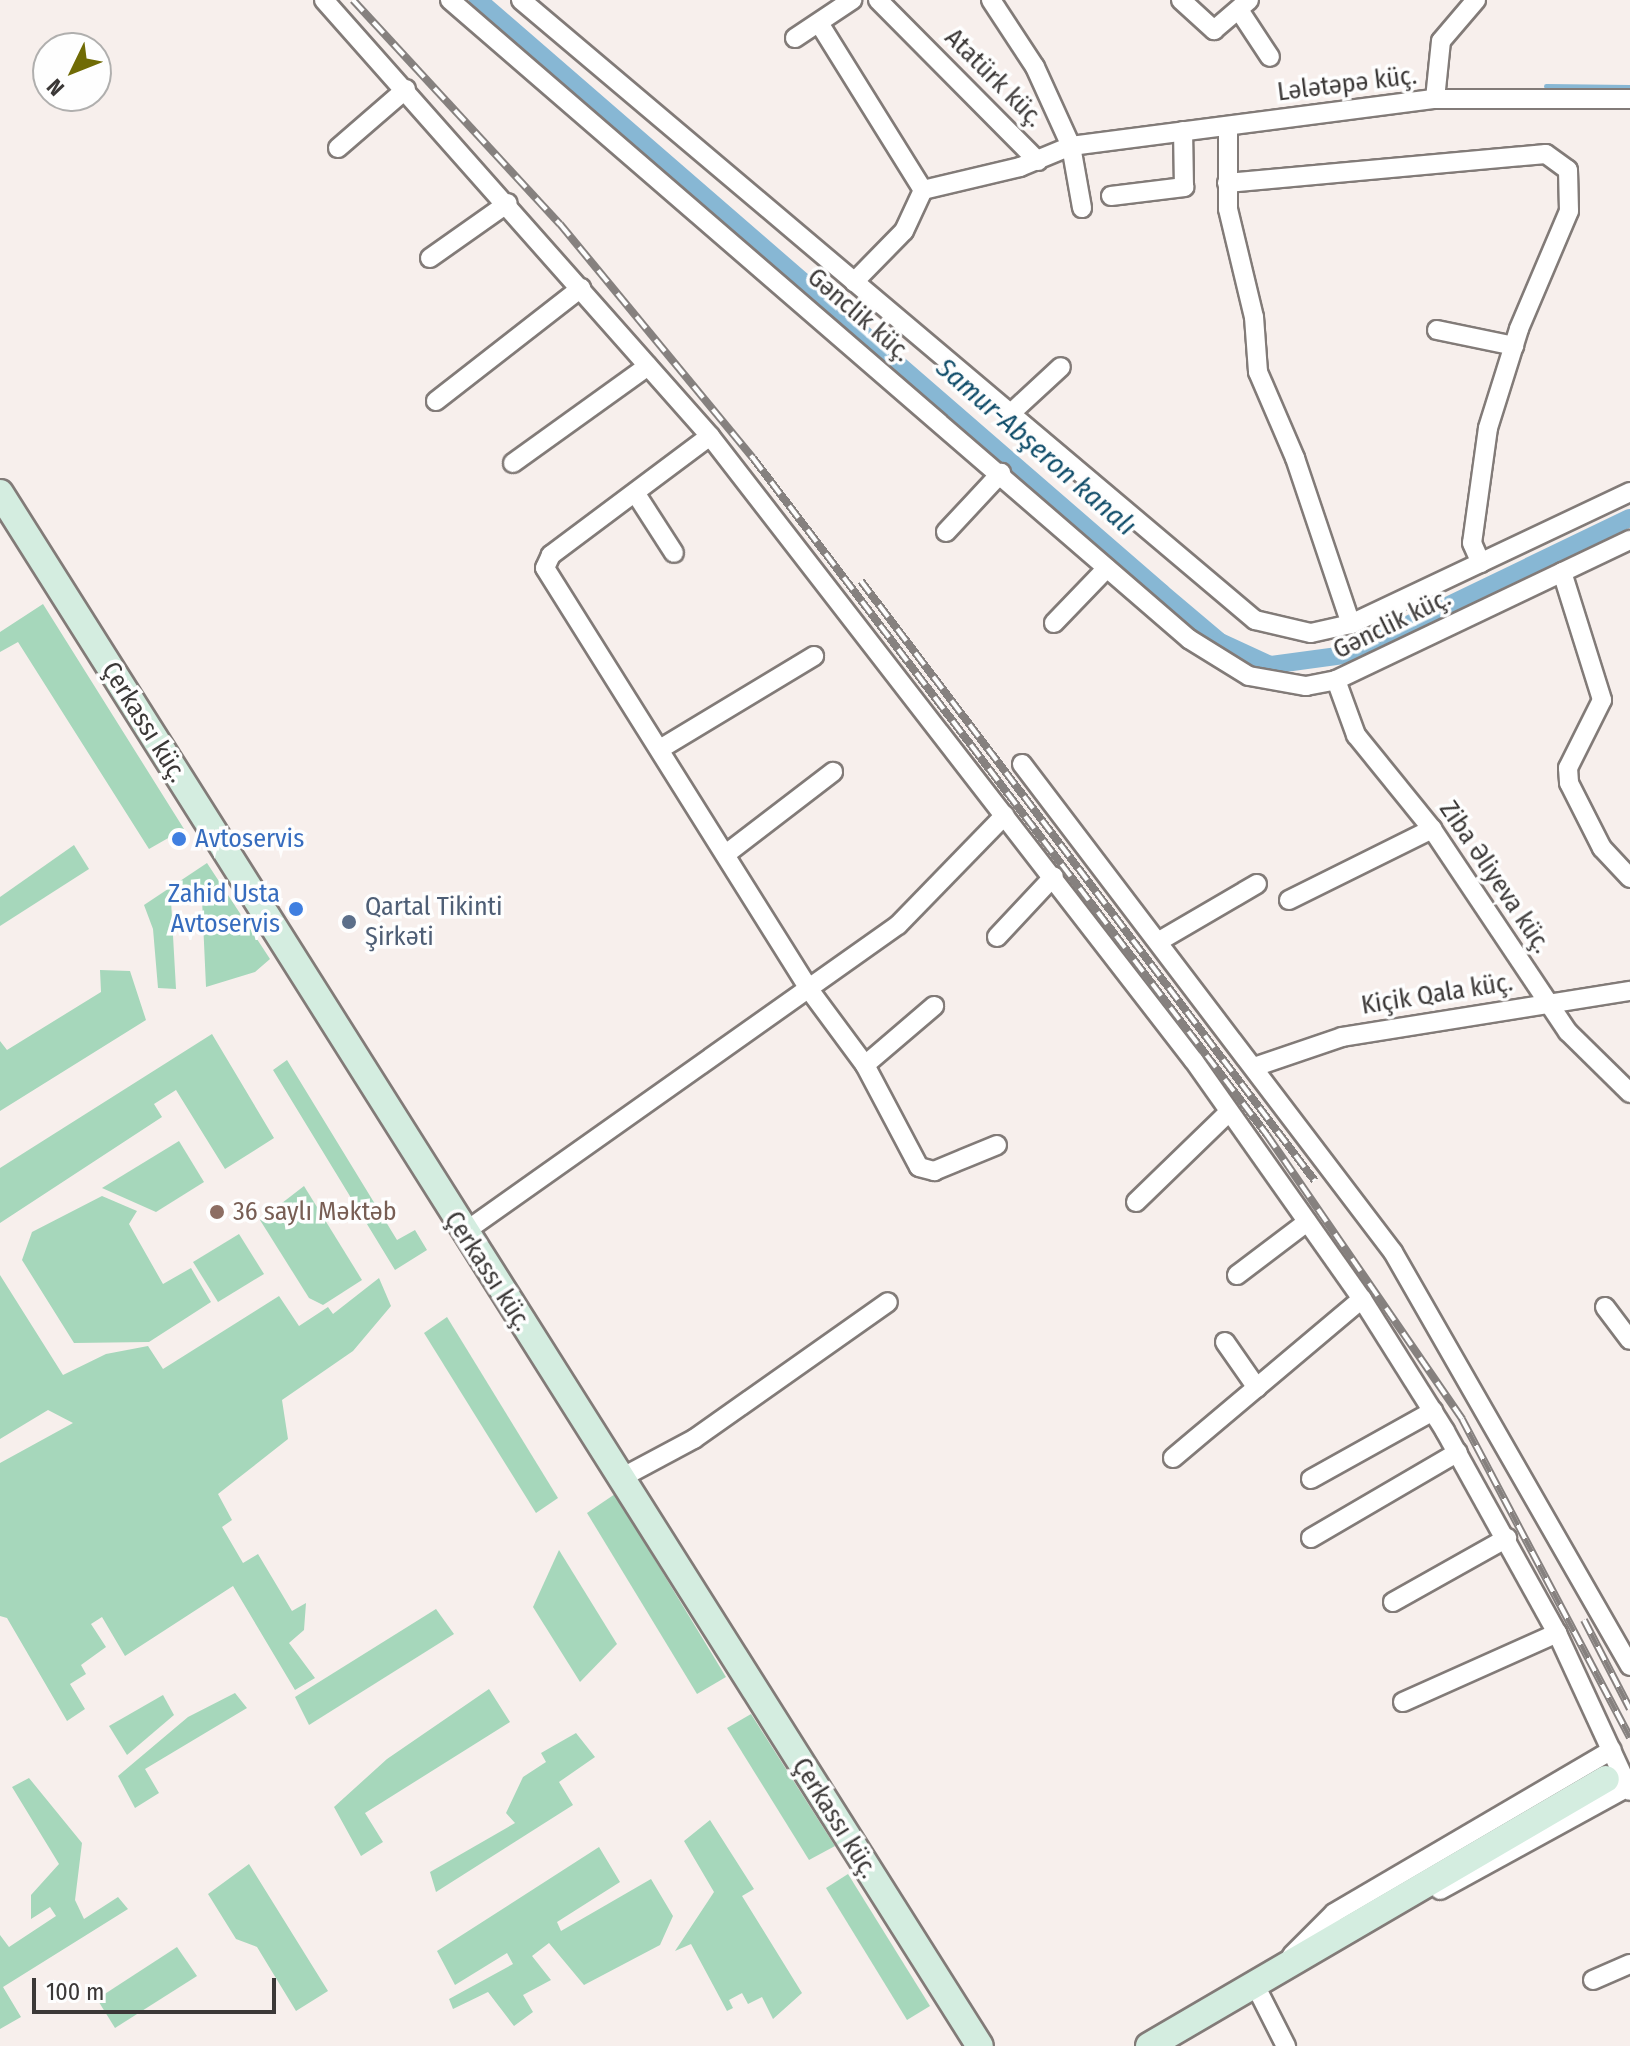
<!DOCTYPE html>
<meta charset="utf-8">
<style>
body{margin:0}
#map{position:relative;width:1630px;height:2046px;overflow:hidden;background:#f7efec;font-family:"Fira Sans Condensed",sans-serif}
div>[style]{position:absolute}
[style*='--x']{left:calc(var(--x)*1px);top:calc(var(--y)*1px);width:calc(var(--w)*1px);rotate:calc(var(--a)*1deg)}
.green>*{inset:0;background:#a6d7bb}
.stream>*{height:5px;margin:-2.5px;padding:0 2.5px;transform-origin:2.5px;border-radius:2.5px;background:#87b7d4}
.canal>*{height:18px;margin:-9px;padding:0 9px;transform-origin:9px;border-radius:9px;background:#87b7d4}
.roads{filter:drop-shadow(2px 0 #827b78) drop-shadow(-2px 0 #827b78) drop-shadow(0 2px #827b78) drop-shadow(0 -2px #827b78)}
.street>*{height:18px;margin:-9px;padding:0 9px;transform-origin:9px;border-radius:9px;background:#fff}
.secondary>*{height:26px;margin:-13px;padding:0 13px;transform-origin:13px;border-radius:13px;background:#d4ede0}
.rail>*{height:8px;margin-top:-4px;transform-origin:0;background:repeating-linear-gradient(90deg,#fefefe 0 15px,#86817f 0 30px);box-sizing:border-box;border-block:2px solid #86817f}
.dots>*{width:22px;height:22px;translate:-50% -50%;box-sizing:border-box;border:4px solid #fefefe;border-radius:50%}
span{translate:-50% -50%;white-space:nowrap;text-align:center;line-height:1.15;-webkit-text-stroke:7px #fefefe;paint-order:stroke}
.street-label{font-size:26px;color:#3b3837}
.shop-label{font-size:26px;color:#366cbe}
.left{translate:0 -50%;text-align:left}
.right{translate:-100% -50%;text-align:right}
.service-label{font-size:26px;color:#4e5e75}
.education-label{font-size:26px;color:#785e54}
.water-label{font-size:28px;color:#0f4c69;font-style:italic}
.north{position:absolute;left:32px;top:32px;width:80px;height:80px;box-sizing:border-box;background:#fefefe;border:2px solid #b0afae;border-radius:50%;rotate:227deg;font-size:22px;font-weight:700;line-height:32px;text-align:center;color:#3b3837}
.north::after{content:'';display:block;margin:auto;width:28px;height:36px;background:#706b05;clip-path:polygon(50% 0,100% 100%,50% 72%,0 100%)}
.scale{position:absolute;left:32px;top:1978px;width:244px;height:36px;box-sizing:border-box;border:4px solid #3b3837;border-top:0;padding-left:10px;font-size:24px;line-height:28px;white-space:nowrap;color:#3b3837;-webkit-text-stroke:6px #fefefe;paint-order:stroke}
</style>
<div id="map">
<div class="green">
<i style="clip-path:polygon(43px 604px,184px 829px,149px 849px,18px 642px,0 652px,0 632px)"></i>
<i style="clip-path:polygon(74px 845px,89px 869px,0 926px,0 897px)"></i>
<i style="clip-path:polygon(207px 863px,270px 959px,255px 972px,206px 987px,202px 899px,171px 900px,176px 989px,158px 988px,153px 929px,144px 905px)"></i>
<i style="clip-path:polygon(100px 970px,130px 971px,146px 1020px,0 1111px,0 1041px,7px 1050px,101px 992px)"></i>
<i style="clip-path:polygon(212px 1034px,274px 1138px,225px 1169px,176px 1090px,154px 1104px,162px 1117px,0 1223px,0 1168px)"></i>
<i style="clip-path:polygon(287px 1060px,397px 1240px,415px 1230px,427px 1250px,395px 1270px,273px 1070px)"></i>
<i style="clip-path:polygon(179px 1141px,204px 1182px,156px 1212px,102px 1188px)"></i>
<i style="clip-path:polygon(304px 1186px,362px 1280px,323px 1305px,309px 1298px,260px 1220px)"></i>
<i style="clip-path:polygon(102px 1196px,137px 1211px,129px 1224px,163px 1284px,191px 1268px,211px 1302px,149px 1342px,74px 1343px,22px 1260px,32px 1232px)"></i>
<i style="clip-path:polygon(239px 1234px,264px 1274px,218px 1302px,193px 1262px)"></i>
<i style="clip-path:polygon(0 1275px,63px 1375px,106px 1354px,148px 1346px,163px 1369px,279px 1296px,299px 1326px,328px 1307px,333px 1314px,379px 1278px,391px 1306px,353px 1351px,282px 1400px,288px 1439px,218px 1494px,232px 1520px,222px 1527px,243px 1563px,258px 1554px,292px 1611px,306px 1603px,304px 1630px,289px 1643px,315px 1678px,295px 1690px,233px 1586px,125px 1656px,102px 1617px,91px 1624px,106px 1647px,81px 1665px,86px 1674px,70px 1684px,85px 1709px,67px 1721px,7px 1618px,0 1616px,0 1463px,73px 1423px,48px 1410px,0 1439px)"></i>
<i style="clip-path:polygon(447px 1317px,558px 1498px,536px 1513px,424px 1333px)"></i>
<i style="clip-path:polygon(615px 1494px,726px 1677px,697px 1694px,587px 1513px)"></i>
<i style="clip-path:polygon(559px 1550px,617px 1644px,580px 1682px,533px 1607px)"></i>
<i style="clip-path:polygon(436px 1609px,454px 1634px,309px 1725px,295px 1697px)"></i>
<i style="clip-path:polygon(489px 1689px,510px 1722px,365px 1813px,383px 1842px,361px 1856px,334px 1807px,387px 1759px)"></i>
<i style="clip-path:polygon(235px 1693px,247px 1708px,145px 1769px,159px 1793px,135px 1808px,118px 1776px,188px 1717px)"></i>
<i style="clip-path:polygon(163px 1695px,174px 1715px,127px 1755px,109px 1726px)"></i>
<i style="clip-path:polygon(751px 1714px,835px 1846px,809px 1860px,727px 1728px)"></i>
<i style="clip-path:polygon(576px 1733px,595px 1757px,559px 1782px,573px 1805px,436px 1892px,430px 1872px,515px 1823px,506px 1813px,523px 1777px,546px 1762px,541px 1753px)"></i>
<i style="clip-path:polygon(29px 1778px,82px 1843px,75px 1900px,84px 1919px,118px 1897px,128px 1909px,3px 1987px,21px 2017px,0 2029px,0 1935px,9px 1947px,56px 1916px,50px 1907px,31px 1919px,31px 1895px,59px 1864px,12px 1787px)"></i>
<i style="clip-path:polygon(710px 1820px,754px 1889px,742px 1896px,802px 1993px,773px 2019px,762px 1997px,748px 2004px,742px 1993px,729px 2000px,733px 2008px,727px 2011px,691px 1944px,675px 1951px,714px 1892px,684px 1841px)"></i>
<i style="clip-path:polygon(599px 1847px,620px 1882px,557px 1922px,561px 1931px,651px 1879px,673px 1916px,660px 1945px,584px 1985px,549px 1943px,532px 1956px,551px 1980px,523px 1995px,533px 2012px,514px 2026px,488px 1992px,453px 2009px,449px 1999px,513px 1964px,507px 1953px,455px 1985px,437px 1951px)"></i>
<i style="clip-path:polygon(249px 1864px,328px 1991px,296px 2011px,257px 1947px,236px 1939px,208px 1894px)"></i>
<i style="clip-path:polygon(848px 1874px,930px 2006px,907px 2020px,826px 1888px)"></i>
<i style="clip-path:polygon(177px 1947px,197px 1976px,115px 2028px,97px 1999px)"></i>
</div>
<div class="stream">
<i style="--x:1546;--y:86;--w:84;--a:0.7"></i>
</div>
<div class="canal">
<i style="--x:478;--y:0;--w:905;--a:40.92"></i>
<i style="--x:1162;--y:593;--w:76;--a:40.2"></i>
<i style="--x:1220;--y:642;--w:55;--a:24.7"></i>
<i style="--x:1270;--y:665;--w:76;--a:-7.6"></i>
<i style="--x:1345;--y:655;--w:316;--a:-25.7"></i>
</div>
<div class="roads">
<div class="street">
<i style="--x:324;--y:0;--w:582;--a:48.48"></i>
<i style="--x:710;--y:436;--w:790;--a:52.25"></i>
<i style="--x:1194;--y:1061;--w:291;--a:54.8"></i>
<i style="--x:1362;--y:1299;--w:156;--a:57.8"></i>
<i style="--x:1445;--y:1431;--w:231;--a:61"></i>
<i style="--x:1557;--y:1633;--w:174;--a:65.2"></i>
<i style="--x:450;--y:0;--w:977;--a:40.85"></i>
<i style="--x:1189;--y:639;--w:70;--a:31.7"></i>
<i style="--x:1249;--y:676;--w:58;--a:10"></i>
<i style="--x:1306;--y:686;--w:31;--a:-11"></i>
<i style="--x:1336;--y:680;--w:326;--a:-25.5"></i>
<i style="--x:521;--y:0;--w:961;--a:40.19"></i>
<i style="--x:1255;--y:620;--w:57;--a:13.1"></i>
<i style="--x:1311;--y:633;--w:41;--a:-12.7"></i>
<i style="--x:1351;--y:624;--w:309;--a:-25.3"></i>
<i style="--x:878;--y:0;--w:227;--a:45.2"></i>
<i style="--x:991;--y:0;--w:80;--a:56.7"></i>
<i style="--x:1035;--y:67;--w:87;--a:65.5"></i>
<i style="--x:1071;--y:146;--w:63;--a:79.9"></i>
<i style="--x:1181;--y:0;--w:45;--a:42.3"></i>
<i style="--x:1214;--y:30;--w:46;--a:-40.6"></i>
<i style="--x:1239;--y:10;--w:56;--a:56.6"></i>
<i style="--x:819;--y:23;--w:197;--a:58.1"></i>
<i style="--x:795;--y:38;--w:69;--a:-33.7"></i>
<i style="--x:1435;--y:99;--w:58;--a:-84.1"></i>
<i style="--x:1441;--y:41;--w:54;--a:-49.5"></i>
<i style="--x:1228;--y:126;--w:83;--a:90"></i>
<i style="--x:1228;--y:209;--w:111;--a:76.5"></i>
<i style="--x:1254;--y:317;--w:55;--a:85.8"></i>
<i style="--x:1258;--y:372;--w:94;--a:66.7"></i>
<i style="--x:1295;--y:458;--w:175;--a:71.4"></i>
<i style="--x:338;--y:148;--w:90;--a:-40.9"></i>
<i style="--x:1227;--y:183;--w:320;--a:-5.2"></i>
<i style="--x:1546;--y:154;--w:27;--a:36"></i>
<i style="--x:1568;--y:170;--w:41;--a:88.6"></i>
<i style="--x:1569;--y:211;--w:128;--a:113"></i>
<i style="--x:1519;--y:329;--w:104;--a:107.4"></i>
<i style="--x:1488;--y:428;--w:116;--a:97.9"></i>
<i style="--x:1472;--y:543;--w:22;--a:66"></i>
<i style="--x:1111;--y:196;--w:74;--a:-7"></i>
<i style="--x:1184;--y:187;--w:56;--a:-91"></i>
<i style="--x:430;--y:258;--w:95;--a:-35.2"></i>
<i style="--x:854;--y:282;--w:71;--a:-45.6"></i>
<i style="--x:904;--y:231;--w:45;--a:-65.1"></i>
<i style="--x:923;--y:190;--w:100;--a:-13.3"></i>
<i style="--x:1020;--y:167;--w:55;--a:-22.4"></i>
<i style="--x:1071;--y:146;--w:367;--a:-7.4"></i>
<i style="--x:1435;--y:99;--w:195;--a:0"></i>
<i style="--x:1437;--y:330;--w:79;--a:11.7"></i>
<i style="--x:436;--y:401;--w:184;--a:-37.9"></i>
<i style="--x:1010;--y:414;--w:69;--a:-42.7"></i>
<i style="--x:710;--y:436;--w:199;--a:143.2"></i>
<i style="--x:551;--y:555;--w:14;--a:115"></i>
<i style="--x:545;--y:568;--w:496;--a:57.9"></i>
<i style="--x:808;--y:988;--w:96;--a:53.5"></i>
<i style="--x:865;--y:1065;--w:115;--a:62.1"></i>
<i style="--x:919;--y:1167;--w:16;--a:15"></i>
<i style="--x:934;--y:1171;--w:68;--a:-22.4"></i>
<i style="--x:513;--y:463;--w:166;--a:-35.7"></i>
<i style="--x:636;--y:494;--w:70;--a:57.2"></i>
<i style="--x:946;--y:532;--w:81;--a:-47"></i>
<i style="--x:1562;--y:572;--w:134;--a:72.6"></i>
<i style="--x:1602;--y:700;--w:76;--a:116.6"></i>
<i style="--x:1568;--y:768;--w:15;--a:86"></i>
<i style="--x:1569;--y:783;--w:73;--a:63.1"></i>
<i style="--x:1602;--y:848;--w:41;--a:47"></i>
<i style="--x:1054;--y:623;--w:76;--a:-46.1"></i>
<i style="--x:1336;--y:680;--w:59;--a:70"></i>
<i style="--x:1356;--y:735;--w:121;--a:51"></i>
<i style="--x:1432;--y:829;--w:244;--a:56.2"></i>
<i style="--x:1568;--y:1032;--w:87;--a:44.5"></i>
<i style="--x:660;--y:749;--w:180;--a:-31.1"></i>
<i style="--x:1022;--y:764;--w:613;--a:52.76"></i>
<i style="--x:1393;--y:1252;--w:477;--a:60.2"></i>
<i style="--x:726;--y:854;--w:135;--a:-37.5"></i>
<i style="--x:1289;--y:900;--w:160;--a:-26.4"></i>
<i style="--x:997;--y:937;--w:83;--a:-46.9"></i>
<i style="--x:1161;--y:940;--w:111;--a:-30.3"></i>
<i style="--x:865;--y:1065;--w:91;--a:-40.5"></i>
<i style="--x:1257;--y:1066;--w:90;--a:-18.8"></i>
<i style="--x:1342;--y:1037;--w:292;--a:-9.1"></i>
<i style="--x:1136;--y:1202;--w:129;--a:-44.1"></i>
<i style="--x:463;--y:1233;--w:533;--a:-35.3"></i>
<i style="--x:898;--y:925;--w:153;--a:-45.8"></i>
<i style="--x:1237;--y:1275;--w:88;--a:-37.1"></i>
<i style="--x:1605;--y:1307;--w:41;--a:52.9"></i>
<i style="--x:1225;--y:1342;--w:56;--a:55.2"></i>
<i style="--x:1173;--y:1458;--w:247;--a:-40.1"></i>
<i style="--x:621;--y:1478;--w:83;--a:-28.1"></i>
<i style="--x:694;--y:1439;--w:237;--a:-35.2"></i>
<i style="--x:1311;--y:1479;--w:140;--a:-29.1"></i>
<i style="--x:1311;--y:1538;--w:170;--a:-30.3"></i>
<i style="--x:1393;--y:1602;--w:131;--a:-29.3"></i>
<i style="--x:1403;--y:1702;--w:169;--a:-24.1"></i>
<i style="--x:1440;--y:1890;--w:214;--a:-28.7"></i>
<i style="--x:1292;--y:1955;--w:59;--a:-45"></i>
<i style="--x:1334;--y:1913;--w:322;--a:-30.4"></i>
<i style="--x:1593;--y:1980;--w:40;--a:-23.4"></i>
<i style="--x:1254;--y:1983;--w:71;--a:63.1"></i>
</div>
<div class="secondary">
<i style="--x:0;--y:493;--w:1836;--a:57.75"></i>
<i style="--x:1149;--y:2046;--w:529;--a:-30.3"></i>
</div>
</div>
<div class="rail">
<i style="--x:353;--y:0;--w:305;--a:47.3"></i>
<i style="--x:560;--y:224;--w:303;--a:50.5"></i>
<i style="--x:753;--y:458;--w:850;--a:52.79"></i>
<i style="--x:1267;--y:1135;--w:345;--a:55.5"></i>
<i style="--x:1462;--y:1419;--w:360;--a:62.2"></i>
<i style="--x:861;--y:581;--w:752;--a:52.89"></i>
<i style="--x:1584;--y:1620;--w:100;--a:62.7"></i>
</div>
<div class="dots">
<i style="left:179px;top:839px;background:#3f7fe0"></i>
<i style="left:296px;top:909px;background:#3f7fe0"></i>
<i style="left:349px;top:922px;background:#5c6f8a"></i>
<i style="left:217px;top:1212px;background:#8d6e63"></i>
</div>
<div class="street-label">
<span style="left:994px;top:78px;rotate:45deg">Atatürk küç.</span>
<span style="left:1347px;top:84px;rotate:-7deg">Lələtəpə küç.</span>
<span style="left:859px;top:315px;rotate:41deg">Gənclik küç.</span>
<span style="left:1392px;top:624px;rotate:-26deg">Gənclik küç.</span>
<span style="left:144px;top:722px;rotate:58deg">Çerkassı küç.</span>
<span style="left:1495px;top:877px;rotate:56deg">Ziba Əliyeva küç.</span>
<span style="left:1437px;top:994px;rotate:-9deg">Kiçik Qala küç.</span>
<span style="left:488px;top:1271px;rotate:57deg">Çerkassı küç.</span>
<span style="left:835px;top:1818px;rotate:58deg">Çerkassı küç.</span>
</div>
<div class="shop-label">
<span class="left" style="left:195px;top:839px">Avtoservis</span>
<span class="right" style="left:280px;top:909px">Zahid Usta<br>Avtoservis</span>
</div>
<div class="service-label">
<span class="left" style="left:365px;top:922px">Qartal Tikinti<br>Şirkәti</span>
</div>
<div class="education-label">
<span class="left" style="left:233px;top:1212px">36 saylı Məktəb</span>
</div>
<div class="water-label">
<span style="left:1036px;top:447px;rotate:41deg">Samur-Abşeron kanalı</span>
</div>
<div class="north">N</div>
<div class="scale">100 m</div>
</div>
